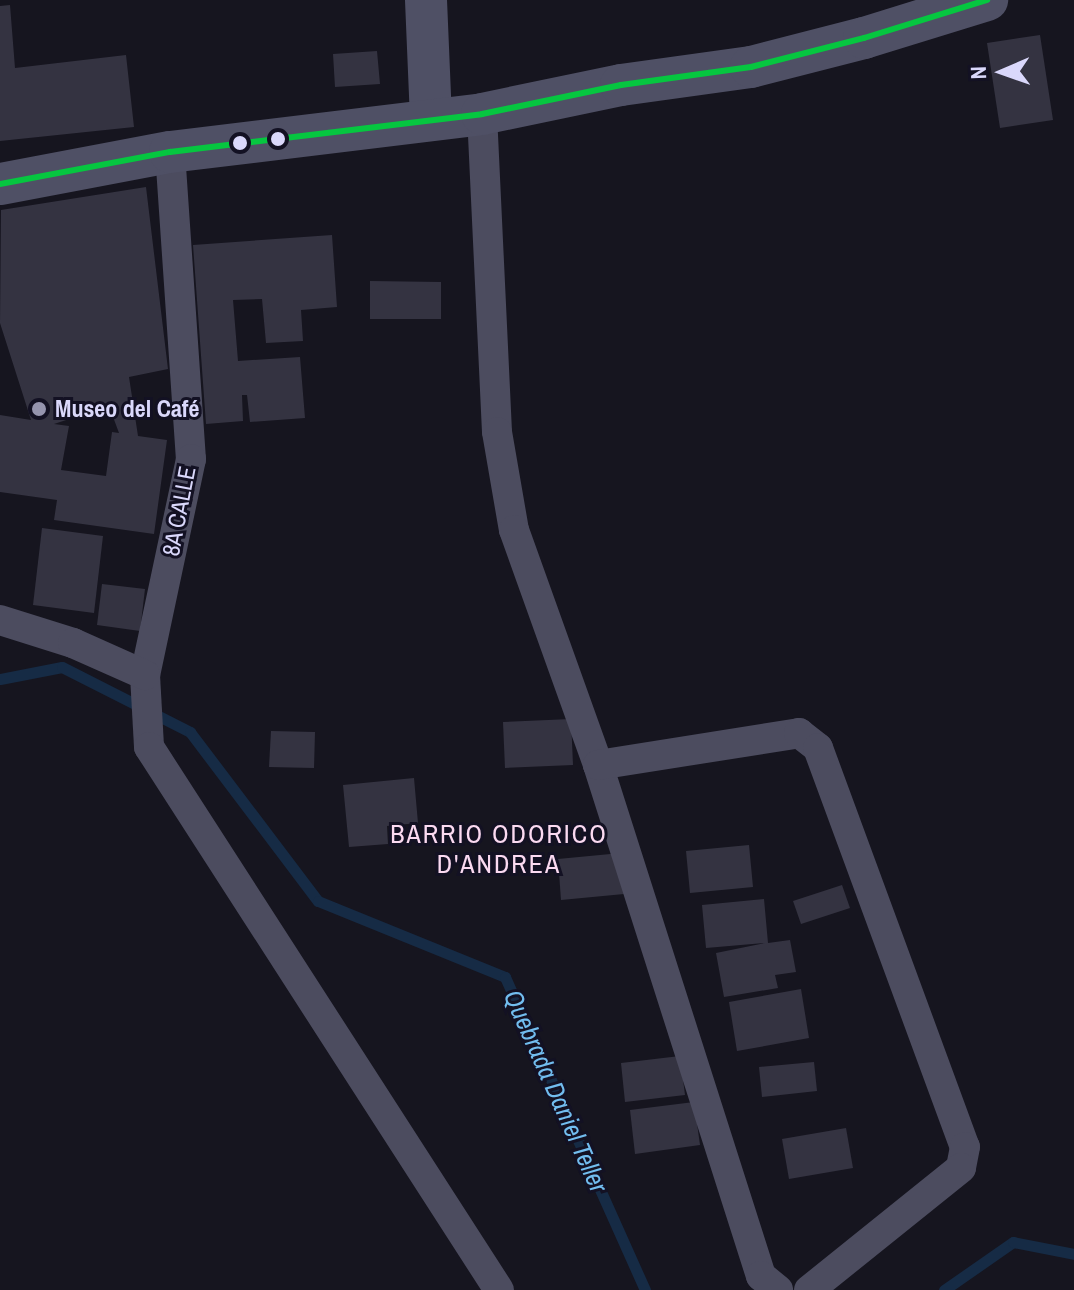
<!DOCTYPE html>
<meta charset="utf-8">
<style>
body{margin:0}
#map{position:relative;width:1074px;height:1290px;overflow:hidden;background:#16151f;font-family:"Archivo Narrow",sans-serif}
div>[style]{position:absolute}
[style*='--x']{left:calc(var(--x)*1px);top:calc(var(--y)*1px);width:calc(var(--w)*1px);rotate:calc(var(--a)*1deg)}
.stream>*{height:11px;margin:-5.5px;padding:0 5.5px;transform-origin:5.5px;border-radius:5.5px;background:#162b45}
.building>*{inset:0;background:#343341}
.street>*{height:30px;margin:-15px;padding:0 15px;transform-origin:15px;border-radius:15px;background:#4c4c5f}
.secondary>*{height:42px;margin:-21px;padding:0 21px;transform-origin:21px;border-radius:21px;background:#4f5065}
.bus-1>*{height:6px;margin:-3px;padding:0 3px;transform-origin:3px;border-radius:3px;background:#06c640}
.dots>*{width:22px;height:22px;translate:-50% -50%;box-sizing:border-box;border:4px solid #131123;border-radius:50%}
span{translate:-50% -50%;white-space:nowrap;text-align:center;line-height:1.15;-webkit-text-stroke:6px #131123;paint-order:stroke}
.poi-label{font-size:24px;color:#dad8fb;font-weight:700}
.left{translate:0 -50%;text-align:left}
.street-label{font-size:24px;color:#dad8fb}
.neighbourhood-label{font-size:26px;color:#fbdaf1;letter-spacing:2px}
.water-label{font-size:26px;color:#72bdef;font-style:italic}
.north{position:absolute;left:962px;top:32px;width:80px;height:80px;-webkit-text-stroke:6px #131123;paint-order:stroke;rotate:268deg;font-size:22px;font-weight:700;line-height:32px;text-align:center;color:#dad8fb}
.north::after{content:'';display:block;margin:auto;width:28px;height:36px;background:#dad8fb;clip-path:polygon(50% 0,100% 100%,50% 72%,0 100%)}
</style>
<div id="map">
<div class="stream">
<i style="--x:0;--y:679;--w:63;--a:-11"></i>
<i style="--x:62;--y:667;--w:144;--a:26.9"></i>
<i style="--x:190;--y:732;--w:212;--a:52.9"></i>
<i style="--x:318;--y:901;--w:202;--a:22.1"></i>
<i style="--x:505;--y:977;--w:343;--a:65.9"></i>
<i style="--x:944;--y:1290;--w:84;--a:-34.8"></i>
<i style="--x:1013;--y:1242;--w:62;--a:11.1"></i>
</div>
<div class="building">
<i style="clip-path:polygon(10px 5px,15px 68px,126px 55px,134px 127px,0 141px,0 6px)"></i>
<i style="clip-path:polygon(1040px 35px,1053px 120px,1000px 128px,987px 43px)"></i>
<i style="clip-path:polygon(377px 51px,380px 84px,335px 87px,333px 54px)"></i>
<i style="clip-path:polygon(evenodd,146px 187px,168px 369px,129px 377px,138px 436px,167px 440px,154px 534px,54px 520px,57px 500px,0 492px,0 415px,31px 420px,0 323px,1px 210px,146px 187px,109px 406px,119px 433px,112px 432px,106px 476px,61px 470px,69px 426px,54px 424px,109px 406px)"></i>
<i style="clip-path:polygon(332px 235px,337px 307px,301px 310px,303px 341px,266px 343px,262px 299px,233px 300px,238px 361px,300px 357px,305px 418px,250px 422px,247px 395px,242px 395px,243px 421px,206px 424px,193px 245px)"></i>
<i style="clip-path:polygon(370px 281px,441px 282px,441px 319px,370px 319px)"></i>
<i style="clip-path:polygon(42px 528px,103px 536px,94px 613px,33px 605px)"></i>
<i style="clip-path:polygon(102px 584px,145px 589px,140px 631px,97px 625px)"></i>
<i style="clip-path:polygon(571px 719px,573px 765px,505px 768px,503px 722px)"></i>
<i style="clip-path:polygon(271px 731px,315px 732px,314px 768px,269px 767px)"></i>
<i style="clip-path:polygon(414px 778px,418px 823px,387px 826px,388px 844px,349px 847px,343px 785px)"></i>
<i style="clip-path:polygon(749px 845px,753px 887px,690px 893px,686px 851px)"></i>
<i style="clip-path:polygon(621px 853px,624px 894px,561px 900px,558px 859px)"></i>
<i style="clip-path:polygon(842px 885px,850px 908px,801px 924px,793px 901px)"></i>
<i style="clip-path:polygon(764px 899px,768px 943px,790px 940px,796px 972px,775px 975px,778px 988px,724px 997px,716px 953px,765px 943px,706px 948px,702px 905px)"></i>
<i style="clip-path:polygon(801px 989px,809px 1038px,737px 1051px,729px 1002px)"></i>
<i style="clip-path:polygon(680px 1056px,685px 1095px,625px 1102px,621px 1063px)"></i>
<i style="clip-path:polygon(814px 1062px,817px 1091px,762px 1097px,759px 1067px)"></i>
<i style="clip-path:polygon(694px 1102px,700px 1145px,635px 1154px,630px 1110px)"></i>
<i style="clip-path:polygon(846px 1128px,853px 1168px,789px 1179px,782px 1139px)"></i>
</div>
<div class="street">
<i style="--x:482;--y:114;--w:318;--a:87.3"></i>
<i style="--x:497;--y:432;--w:99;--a:80.2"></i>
<i style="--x:514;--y:530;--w:250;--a:70.3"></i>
<i style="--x:598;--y:765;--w:536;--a:72.31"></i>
<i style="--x:761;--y:1276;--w:22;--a:39"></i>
<i style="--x:170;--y:152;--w:308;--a:86.1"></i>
<i style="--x:191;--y:459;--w:221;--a:102"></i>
<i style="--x:145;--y:675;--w:72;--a:86.8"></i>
<i style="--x:149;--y:747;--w:646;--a:57.2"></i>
<i style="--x:0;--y:620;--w:77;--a:17.5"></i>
<i style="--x:73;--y:643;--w:79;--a:24"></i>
<i style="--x:598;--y:765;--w:204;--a:-9"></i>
<i style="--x:799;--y:733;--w:24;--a:38"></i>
<i style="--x:818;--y:748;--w:425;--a:69.8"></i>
<i style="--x:965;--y:1147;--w:21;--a:101"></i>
<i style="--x:961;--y:1168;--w:195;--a:141.2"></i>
</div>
<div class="secondary">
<i style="--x:426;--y:0;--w:119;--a:87.6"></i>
<i style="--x:0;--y:184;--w:173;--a:-10.7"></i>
<i style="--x:170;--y:152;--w:314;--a:-6.9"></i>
<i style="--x:482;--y:114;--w:142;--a:-11.8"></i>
<i style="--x:621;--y:85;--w:131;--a:-7.9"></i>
<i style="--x:751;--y:67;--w:117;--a:-14.4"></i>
<i style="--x:864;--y:38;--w:129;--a:-17.2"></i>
</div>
<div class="bus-1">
<i style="--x:0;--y:184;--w:173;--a:-10.7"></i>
<i style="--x:170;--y:152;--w:314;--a:-6.9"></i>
<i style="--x:482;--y:114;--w:142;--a:-11.8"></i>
<i style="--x:621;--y:85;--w:131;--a:-7.9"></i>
<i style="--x:751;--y:67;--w:117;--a:-14.4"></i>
<i style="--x:864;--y:38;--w:129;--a:-17.2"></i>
</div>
<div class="dots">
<i style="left:278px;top:139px;background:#dad8fb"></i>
<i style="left:240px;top:143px;background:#dad8fb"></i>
<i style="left:39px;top:409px;background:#9594ae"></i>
</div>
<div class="poi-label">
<span class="left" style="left:55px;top:409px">Museo del Café</span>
</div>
<div class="street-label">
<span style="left:179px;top:511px;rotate:-79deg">8A CALLE</span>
</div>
<div class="neighbourhood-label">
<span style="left:499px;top:849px">BARRIO ODORICO<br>D'ANDREA</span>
</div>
<div class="water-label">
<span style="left:556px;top:1091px;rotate:66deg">Quebrada Daniel Teller</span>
</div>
<div class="north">N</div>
</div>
